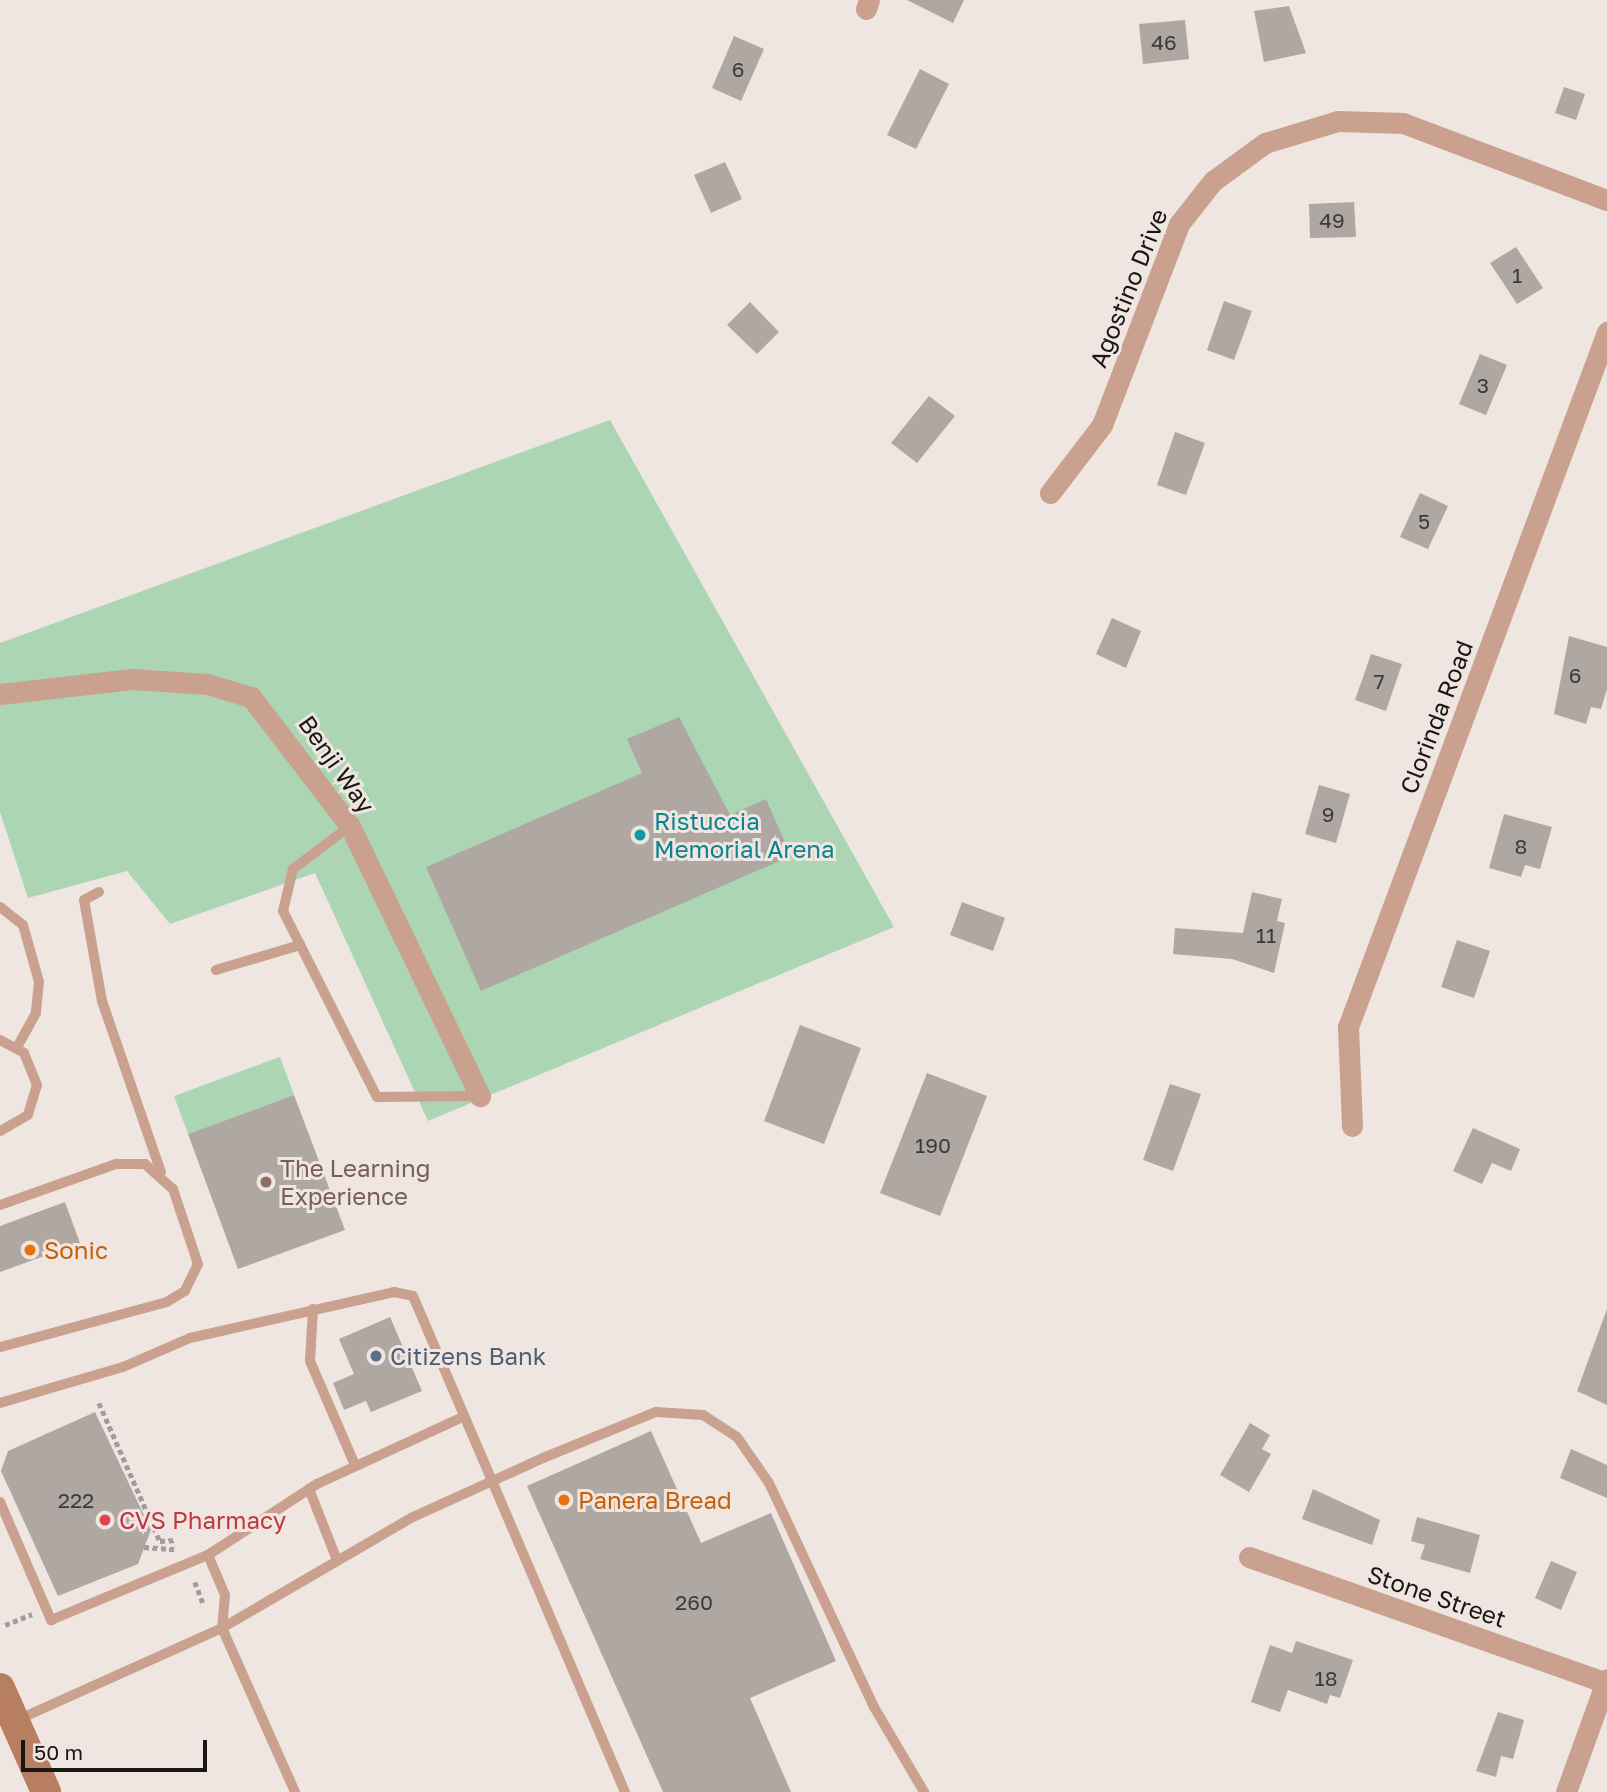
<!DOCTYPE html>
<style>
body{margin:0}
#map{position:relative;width:1607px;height:1792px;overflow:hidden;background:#efe6e1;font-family:"Golos Text",sans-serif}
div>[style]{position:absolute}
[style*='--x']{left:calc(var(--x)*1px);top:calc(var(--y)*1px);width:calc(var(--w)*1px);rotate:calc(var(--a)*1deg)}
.green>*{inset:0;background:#acd5b4}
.building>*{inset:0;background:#afa7a2}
.path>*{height:4.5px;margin-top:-2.25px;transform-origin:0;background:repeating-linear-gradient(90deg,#a39d99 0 5px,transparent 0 8.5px)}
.service>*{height:10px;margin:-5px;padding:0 5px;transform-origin:5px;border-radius:5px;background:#c9a18e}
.minor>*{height:21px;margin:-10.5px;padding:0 10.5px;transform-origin:10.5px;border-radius:10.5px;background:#c9a18e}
.secondary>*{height:30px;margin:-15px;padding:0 15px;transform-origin:15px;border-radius:15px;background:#b87e61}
.dots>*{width:19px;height:19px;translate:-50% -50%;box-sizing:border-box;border:4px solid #efe6e1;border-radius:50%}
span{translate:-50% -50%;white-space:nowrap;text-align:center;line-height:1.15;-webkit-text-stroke:6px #efe6e1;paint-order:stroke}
.number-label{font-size:21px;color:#3e3a38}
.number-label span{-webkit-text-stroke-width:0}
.street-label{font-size:24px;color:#191614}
.culture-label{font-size:24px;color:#0d838f}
.left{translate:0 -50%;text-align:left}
.education-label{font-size:24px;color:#785e54}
.food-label{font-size:24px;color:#c56008}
.service-label{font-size:24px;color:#4e5e75}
.health-label{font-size:24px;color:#be3a42}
.scale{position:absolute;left:21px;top:1740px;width:186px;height:32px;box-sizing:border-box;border:4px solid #191614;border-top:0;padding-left:9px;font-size:21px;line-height:24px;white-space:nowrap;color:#191614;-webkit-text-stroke:5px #efe6e1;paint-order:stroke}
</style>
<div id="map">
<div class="green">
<i style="clip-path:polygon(610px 420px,894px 927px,428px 1121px,315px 873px,170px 924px,127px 871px,28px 898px,0 812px,0 643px)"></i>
<i style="clip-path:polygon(280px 1057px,294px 1095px,188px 1134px,174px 1096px)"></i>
</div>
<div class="building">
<i style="clip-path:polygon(907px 0,964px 0,953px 23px)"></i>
<i style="clip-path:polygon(1289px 6px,1306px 53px,1264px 62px,1254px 11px)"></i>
<i style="clip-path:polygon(1185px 20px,1189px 59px,1143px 64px,1139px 24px)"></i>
<i style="clip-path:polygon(734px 36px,764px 49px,741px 101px,712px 88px)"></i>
<i style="clip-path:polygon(920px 69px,949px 84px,916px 149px,887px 135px)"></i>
<i style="clip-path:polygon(1564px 87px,1585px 94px,1576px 120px,1555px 113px)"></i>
<i style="clip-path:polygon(725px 162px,742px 199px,711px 213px,694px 175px)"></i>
<i style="clip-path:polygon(1354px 202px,1356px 237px,1310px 238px,1309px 204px)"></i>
<i style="clip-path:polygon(1516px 247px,1543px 288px,1517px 304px,1490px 263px)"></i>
<i style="clip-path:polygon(1224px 301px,1252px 311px,1234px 360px,1207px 350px)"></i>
<i style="clip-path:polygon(750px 302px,779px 332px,757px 354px,727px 325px)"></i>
<i style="clip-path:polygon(1480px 354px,1507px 365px,1486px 415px,1459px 404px)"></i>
<i style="clip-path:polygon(929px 396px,955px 416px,917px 463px,891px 443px)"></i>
<i style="clip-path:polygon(1175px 432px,1205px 443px,1186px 495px,1157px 485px)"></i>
<i style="clip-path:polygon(1420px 493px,1448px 506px,1428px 549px,1400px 537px)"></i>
<i style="clip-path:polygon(1112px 618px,1141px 631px,1126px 668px,1096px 654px)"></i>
<i style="clip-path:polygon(1569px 636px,1607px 647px,1607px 689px,1601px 709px,1591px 707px,1586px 724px,1554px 714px)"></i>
<i style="clip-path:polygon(1371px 654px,1402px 664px,1386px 711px,1355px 700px)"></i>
<i style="clip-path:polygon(679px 717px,730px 815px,766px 799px,791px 856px,481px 991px,426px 867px,642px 773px,627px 739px)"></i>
<i style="clip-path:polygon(1319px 785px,1350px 794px,1336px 843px,1305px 834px)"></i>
<i style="clip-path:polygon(1504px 814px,1552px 827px,1540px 869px,1525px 865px,1521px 877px,1489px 868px)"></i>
<i style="clip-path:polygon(1252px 892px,1282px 899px,1277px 921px,1285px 923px,1274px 973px,1232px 959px,1173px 954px,1175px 928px,1243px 933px)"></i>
<i style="clip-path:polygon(962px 902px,1005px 918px,993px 951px,950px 935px)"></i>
<i style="clip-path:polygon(1457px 940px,1490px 951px,1474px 998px,1441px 987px)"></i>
<i style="clip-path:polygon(800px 1025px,861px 1048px,824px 1144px,764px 1121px)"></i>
<i style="clip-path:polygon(927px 1073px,987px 1096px,940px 1216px,880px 1193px)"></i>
<i style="clip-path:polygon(1170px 1084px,1201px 1094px,1173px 1171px,1143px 1160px)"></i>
<i style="clip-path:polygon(294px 1095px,345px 1230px,238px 1269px,188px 1134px)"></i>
<i style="clip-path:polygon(1473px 1128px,1520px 1149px,1511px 1171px,1492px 1163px,1482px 1184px,1453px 1171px)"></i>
<i style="clip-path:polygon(65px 1202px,80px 1243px,0 1272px,0 1226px)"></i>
<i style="clip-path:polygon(1607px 1309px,1607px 1405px,1577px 1391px)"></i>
<i style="clip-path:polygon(390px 1317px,422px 1391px,371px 1412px,366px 1401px,344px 1410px,333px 1383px,354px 1374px,339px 1339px)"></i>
<i style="clip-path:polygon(95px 1412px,151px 1530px,138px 1564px,58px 1596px,1px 1471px,8px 1451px)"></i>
<i style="clip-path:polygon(1250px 1423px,1270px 1435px,1262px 1449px,1271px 1454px,1249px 1492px,1220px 1475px)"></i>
<i style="clip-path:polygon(651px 1431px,701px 1543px,771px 1513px,836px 1661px,750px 1698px,791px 1792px,663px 1792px,527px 1486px)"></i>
<i style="clip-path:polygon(1571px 1449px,1607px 1465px,1607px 1498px,1560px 1478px)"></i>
<i style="clip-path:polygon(1313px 1489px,1380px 1520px,1372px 1545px,1302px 1519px)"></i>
<i style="clip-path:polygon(1417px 1517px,1480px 1535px,1470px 1573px,1420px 1559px,1425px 1545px,1411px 1541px)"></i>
<i style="clip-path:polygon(1551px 1561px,1577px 1572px,1561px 1610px,1535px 1598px)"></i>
<i style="clip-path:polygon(1296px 1641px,1353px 1660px,1340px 1698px,1330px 1695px,1327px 1704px,1288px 1690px,1280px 1712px,1251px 1702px,1270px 1645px,1292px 1653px)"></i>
<i style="clip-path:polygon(1498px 1712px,1524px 1720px,1513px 1759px,1501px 1756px,1496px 1777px,1476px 1771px)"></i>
</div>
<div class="path">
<i style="--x:99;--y:1403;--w:151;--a:66.2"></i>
<i style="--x:160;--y:1541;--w:17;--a:-3"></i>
<i style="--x:144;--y:1547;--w:31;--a:4"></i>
<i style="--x:195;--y:1582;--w:25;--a:69"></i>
<i style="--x:5;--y:1625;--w:29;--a:-22"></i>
</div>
<div class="service">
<i style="--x:350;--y:826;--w:71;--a:143"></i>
<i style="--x:293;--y:869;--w:43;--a:103.4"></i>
<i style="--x:283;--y:911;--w:208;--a:63.2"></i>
<i style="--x:377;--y:1097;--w:103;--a:-0.6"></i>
<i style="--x:99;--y:892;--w:17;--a:152"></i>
<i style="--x:84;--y:900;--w:103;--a:79.9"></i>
<i style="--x:102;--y:1001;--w:181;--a:71"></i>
<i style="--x:0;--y:907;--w:29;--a:38"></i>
<i style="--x:23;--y:925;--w:59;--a:74.3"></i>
<i style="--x:39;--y:982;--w:31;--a:96"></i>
<i style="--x:36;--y:1013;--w:39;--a:119"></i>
<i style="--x:216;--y:970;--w:88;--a:-16.6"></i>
<i style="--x:0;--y:1040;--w:27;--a:28"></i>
<i style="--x:24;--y:1053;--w:35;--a:68"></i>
<i style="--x:37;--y:1085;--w:31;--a:107"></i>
<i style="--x:28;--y:1115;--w:32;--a:150"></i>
<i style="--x:0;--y:1205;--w:123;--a:-19.5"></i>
<i style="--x:116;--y:1164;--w:29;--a:0"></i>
<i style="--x:145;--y:1164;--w:38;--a:42"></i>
<i style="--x:173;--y:1189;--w:79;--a:71.6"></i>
<i style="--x:198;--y:1264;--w:30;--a:116"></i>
<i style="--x:185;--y:1291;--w:21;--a:149"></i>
<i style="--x:167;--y:1302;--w:173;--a:164.9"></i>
<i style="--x:313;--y:1309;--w:52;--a:93.3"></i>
<i style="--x:310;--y:1361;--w:113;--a:66.6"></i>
<i style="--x:0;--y:1403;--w:128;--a:-16.3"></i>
<i style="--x:123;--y:1367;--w:73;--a:-23.4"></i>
<i style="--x:190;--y:1338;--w:209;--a:-12.7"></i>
<i style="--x:394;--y:1292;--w:19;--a:12"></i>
<i style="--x:413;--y:1296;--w:539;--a:66.86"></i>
<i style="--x:309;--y:1489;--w:76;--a:68.5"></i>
<i style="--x:0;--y:1502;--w:129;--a:66.6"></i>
<i style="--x:51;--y:1620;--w:170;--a:-22.5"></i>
<i style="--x:208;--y:1555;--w:130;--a:-33.1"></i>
<i style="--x:317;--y:1484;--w:161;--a:-24.7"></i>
<i style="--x:208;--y:1555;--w:43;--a:67"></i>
<i style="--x:225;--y:1595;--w:33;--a:95"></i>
<i style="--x:222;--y:1628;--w:221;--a:-30.2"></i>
<i style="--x:413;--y:1517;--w:143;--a:-24.4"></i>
<i style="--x:543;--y:1458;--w:122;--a:-22.2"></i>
<i style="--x:656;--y:1412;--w:47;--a:3.7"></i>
<i style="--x:703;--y:1415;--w:40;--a:32.9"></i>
<i style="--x:737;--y:1437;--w:56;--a:55.2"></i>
<i style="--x:769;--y:1483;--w:247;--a:64.9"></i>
<i style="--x:874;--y:1707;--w:99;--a:59.5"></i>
<i style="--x:15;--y:1721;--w:227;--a:-24.2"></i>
<i style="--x:222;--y:1628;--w:180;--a:66"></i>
</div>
<div class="minor">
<i style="--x:866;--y:9;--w:9;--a:-72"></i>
<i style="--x:1050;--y:493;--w:86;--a:-52.6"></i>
<i style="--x:1102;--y:425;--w:215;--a:-69"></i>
<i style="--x:1179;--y:224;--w:55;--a:-51.7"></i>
<i style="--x:1213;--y:181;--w:64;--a:-36.2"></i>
<i style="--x:1265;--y:143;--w:76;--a:-16.8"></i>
<i style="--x:1338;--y:121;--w:65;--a:1.8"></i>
<i style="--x:1403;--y:123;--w:218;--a:20.7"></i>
<i style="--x:0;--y:694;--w:133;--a:-6.5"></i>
<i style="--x:132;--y:679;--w:75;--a:3.8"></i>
<i style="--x:207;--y:684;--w:46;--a:16.5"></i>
<i style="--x:251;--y:697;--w:163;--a:52.5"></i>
<i style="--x:350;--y:826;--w:300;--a:64.3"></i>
<i style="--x:1352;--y:1126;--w:99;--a:-92.3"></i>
<i style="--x:1348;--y:1027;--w:742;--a:-69.56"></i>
<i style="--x:1249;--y:1557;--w:380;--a:19.4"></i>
<i style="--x:1566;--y:1792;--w:120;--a:-70.1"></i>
</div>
<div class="secondary">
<i style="--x:0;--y:1688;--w:114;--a:66.1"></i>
</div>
<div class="dots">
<i style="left:640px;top:835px;background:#0f9aa8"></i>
<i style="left:266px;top:1182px;background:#8d6e63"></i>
<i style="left:30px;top:1250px;background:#e8710a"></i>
<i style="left:376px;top:1356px;background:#5c6f8a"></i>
<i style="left:564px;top:1500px;background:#e8710a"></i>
<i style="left:105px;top:1520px;background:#e0444e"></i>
</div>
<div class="number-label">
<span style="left:1164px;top:42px">46</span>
<span style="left:738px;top:69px">6</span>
<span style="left:1332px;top:220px">49</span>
<span style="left:1517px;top:275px">1</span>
<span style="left:1483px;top:385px">3</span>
<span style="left:1424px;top:521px">5</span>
<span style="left:1575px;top:675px">6</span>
<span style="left:1379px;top:681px">7</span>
<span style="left:1328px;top:814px">9</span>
<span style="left:1521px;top:846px">8</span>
<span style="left:1266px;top:935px">11</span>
<span style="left:933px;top:1145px">190</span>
<span style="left:76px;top:1500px">222</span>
<span style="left:694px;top:1602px">260</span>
<span style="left:1326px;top:1678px">18</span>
</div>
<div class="street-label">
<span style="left:1128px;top:288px;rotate:-68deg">Agostino Drive</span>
<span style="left:1436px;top:717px;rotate:-69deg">Clorinda Road</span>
<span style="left:337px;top:764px;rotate:55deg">Benji Way</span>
<span style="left:1437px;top:1596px;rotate:19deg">Stone Street</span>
</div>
<div class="culture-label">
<span class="left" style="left:654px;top:835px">Ristuccia<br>Memorial Arena</span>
</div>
<div class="education-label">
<span class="left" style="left:280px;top:1182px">The Learning<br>Experience</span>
</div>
<div class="food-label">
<span class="left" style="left:44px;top:1250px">Sonic</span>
<span class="left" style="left:578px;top:1500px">Panera Bread</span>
</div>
<div class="service-label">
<span class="left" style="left:390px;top:1356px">Citizens Bank</span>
</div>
<div class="health-label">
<span class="left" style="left:119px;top:1520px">CVS Pharmacy</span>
</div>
<div class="scale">50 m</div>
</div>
